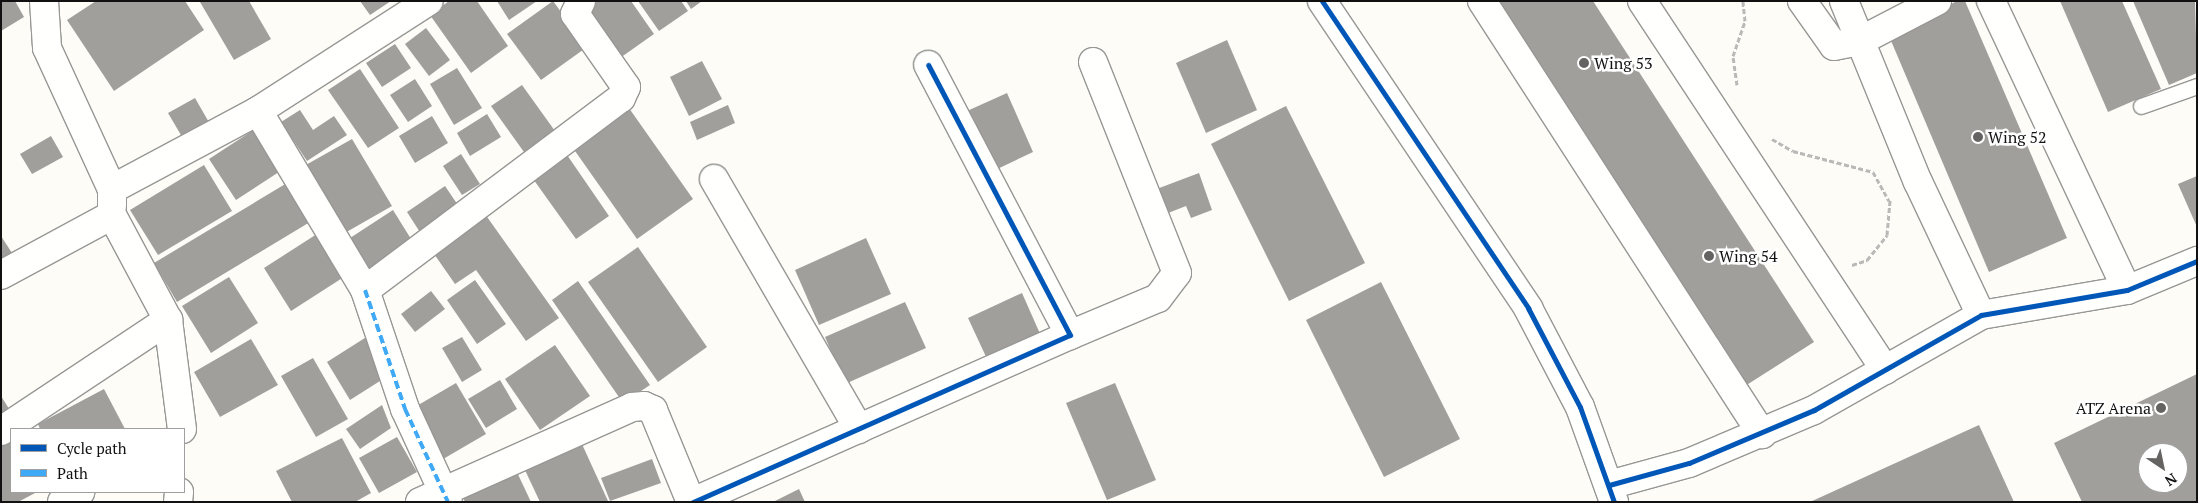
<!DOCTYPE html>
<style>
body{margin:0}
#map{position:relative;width:2198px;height:503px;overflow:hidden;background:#fdfcf7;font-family:"PT Serif",serif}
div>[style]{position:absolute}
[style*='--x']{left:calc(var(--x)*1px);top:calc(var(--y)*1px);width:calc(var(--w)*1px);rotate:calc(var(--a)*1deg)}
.building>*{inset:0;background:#a19f9c}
.path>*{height:3px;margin-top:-1.5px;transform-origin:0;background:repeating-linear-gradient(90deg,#b9b9b8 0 5px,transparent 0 7.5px)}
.roads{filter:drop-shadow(1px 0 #979795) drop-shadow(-1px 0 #979795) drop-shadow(0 1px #979795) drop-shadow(0 -1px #979795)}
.service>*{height:15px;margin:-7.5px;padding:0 7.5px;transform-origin:7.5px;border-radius:7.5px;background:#fffffe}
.minor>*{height:28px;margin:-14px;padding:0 14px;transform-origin:14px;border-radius:14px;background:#fffffe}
.tertiary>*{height:28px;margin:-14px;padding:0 14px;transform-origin:14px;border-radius:14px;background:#fffffe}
.quiet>*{height:4px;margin-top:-2px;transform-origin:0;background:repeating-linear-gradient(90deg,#3fa9f5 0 8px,transparent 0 12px)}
.cycleway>*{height:5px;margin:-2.5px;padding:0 2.5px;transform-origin:2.5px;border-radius:2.5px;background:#0057b8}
.dots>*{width:14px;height:14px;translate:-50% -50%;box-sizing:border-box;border:2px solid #fff;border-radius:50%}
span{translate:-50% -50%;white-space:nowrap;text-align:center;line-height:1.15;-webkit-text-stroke:5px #fff;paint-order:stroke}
.poi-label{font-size:16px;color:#111}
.left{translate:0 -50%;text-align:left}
.right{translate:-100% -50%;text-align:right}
.frame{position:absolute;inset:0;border:2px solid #111;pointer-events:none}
.legend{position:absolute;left:10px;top:428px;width:175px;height:65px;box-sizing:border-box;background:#fff;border:1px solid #a0a0a0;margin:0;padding:6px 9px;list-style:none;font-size:15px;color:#111}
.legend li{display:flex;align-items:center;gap:10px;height:25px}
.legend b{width:25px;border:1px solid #a0a0a0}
.north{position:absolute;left:2138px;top:443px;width:50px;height:50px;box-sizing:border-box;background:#fff;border:1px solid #a0a0a0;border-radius:50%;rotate:146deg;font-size:14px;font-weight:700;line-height:20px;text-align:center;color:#111}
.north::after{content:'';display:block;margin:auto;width:18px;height:22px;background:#646362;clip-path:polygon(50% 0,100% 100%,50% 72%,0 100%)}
</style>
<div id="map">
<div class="building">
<i style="clip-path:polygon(1px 1px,15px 1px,24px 17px,1px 31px)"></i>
<i style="clip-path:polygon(96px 1px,185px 1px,204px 30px,114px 91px,67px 20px)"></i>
<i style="clip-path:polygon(249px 1px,271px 39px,234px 60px,200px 2px)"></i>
<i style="clip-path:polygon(360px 1px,391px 1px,370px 15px)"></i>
<i style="clip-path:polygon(449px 1px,477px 1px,508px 46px,471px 73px,430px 15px)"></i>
<i style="clip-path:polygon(497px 1px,537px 1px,509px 20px)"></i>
<i style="clip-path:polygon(553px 1px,587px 47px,541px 80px,507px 34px)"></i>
<i style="clip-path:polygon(594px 1px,631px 1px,654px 34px,620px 58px,584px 8px)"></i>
<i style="clip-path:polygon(638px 1px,681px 1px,688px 11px,659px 31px)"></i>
<i style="clip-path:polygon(686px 1px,702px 1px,691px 9px)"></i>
<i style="clip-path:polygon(1495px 1px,1593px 1px,1814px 342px,1745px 386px)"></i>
<i style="clip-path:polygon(1957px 1px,1965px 1px,2067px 238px,1989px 272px,1889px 36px)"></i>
<i style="clip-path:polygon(2060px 1px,2122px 1px,2161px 89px,2108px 112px)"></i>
<i style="clip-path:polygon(2133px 1px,2195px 1px,2197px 73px,2169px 85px)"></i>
<i style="clip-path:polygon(426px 28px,450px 60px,429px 76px,405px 44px)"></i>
<i style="clip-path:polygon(1227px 40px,1257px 110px,1206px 133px,1176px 63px)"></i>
<i style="clip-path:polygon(395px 44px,411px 68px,382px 87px,366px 63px)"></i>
<i style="clip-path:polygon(702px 61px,722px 99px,689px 116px,670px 77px)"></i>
<i style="clip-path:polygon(457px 68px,482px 108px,454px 125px,430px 84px)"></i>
<i style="clip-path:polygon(360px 69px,399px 128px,368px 148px,328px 90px)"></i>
<i style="clip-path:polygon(415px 79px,432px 106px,408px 122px,390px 95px)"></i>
<i style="clip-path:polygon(522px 85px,555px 131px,524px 152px,491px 106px)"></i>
<i style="clip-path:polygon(1007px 93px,1033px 152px,993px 171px,967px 111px)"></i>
<i style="clip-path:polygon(195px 98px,214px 131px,188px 147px,168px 113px)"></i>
<i style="clip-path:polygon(624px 101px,693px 199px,637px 239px,568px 141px)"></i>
<i style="clip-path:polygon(728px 105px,735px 123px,697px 140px,690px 122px)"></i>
<i style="clip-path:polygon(1286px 106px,1365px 263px,1289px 301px,1211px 144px)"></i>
<i style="clip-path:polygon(300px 110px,313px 130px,334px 116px,347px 135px,307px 161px,281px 122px)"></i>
<i style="clip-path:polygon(487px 114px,501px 137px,470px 156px,457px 133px)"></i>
<i style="clip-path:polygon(432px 116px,448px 143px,415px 163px,399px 136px)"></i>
<i style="clip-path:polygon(255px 129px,282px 170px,236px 200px,209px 159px)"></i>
<i style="clip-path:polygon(51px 136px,63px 157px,32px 174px,20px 154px)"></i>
<i style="clip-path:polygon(352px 139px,392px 206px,343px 234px,304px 166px)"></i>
<i style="clip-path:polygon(565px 152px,609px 216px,576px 239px,531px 176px)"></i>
<i style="clip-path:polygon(461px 154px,480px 184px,462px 195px,443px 166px)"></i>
<i style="clip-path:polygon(204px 165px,232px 211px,158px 255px,130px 210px)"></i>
<i style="clip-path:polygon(1199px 173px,1212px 210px,1191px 218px,1186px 206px,1163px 215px,1154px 190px)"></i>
<i style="clip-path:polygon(2197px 176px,2197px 227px,2178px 184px)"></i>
<i style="clip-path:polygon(287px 183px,310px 222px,177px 302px,154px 263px)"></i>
<i style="clip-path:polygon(445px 186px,464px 214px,425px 240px,407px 212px)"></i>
<i style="clip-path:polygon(393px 210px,416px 247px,371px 277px,347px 240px)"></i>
<i style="clip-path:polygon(485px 214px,559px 318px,526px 341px,476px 270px,455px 284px,432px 251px)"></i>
<i style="clip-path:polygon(320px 232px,347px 275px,291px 311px,264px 268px)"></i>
<i style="clip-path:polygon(1px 236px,12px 253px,1px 259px)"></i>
<i style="clip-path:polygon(866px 238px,891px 294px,819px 325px,795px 270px)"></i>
<i style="clip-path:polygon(638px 247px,707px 347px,658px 382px,588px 282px)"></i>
<i style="clip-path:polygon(229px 277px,258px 323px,211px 353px,182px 306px)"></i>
<i style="clip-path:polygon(475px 280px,506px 324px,477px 344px,447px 300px)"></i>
<i style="clip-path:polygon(578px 281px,650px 385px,623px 403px,552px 300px)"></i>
<i style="clip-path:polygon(1381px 282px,1460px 439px,1384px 477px,1306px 320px)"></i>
<i style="clip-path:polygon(431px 291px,445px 309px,415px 332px,401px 314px)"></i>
<i style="clip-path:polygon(1022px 293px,1041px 336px,988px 361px,968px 318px)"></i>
<i style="clip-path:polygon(905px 302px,926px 348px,845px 384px,825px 337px)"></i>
<i style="clip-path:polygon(368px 336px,391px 374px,350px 400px,327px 362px)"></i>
<i style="clip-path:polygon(462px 337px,482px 370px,462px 382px,442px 348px)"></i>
<i style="clip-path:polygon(251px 339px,278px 385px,220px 417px,194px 372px)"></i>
<i style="clip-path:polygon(555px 345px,590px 396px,540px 430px,505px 379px)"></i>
<i style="clip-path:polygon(313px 358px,348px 419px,316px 437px,281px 376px)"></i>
<i style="clip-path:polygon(evenodd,2197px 374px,2197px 502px,2082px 502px,2054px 443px,2197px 374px,2148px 453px,2178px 453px,2178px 483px,2148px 483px,2148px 453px)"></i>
<i style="clip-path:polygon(500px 380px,517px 409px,486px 428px,468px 399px)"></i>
<i style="clip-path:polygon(456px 383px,486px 434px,438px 462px,408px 411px)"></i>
<i style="clip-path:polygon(1115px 383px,1156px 480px,1107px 500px,1066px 403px)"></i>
<i style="clip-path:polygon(104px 389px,125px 429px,40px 429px,38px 424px)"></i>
<i style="clip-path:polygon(1px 396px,11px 412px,1px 418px)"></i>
<i style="clip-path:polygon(382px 405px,391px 428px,360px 449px,346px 429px)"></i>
<i style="clip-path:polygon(1979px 425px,2014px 502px,1810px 502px)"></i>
<i style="clip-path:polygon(11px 434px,11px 492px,37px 492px,18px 502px,1px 502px,1px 439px)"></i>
<i style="clip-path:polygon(397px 437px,417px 472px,379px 493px,359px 458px)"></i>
<i style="clip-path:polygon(342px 438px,371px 493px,355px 502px,292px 502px,276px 471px)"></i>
<i style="clip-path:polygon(581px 442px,608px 501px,540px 502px,524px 468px)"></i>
<i style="clip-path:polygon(652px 459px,661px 483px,610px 501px,601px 478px)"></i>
<i style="clip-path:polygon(515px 468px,531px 502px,465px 502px,461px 494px)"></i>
<i style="clip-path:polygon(799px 489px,805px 502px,773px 502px)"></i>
</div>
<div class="path">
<i style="--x:1737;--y:85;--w:29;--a:-98"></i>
<i style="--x:1733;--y:56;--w:37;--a:-71"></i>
<i style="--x:1745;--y:21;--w:20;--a:-96"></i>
<i style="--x:1772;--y:139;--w:24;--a:30"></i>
<i style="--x:1793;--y:151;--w:83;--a:14.7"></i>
<i style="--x:1873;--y:172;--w:33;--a:61"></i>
<i style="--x:1852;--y:265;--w:16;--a:-18"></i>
<i style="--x:1867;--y:260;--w:32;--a:-51"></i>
<i style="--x:1887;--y:235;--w:35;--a:-85"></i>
</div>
<div class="roads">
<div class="service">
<i style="--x:2141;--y:106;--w:59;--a:-19.7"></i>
</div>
<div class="minor">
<i style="--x:44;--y:1;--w:47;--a:86.3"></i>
<i style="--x:47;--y:48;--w:155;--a:65.3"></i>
<i style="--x:112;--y:189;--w:17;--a:90"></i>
<i style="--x:1322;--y:1;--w:370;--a:56.1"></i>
<i style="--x:1528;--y:308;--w:112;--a:62.3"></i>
<i style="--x:1580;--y:407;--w:101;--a:70.3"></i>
<i style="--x:1482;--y:1;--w:516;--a:57.11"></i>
<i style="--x:1642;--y:1;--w:442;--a:56.6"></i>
<i style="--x:1802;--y:1;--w:55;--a:54.6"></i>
<i style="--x:1834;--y:46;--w:26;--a:-11"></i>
<i style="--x:1860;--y:41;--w:87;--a:-27.5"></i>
<i style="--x:1844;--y:1;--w:196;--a:67.8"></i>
<i style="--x:1918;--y:182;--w:147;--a:64.7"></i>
<i style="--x:1991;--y:1;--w:319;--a:64.8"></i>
<i style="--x:258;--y:111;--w:209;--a:59.1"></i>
<i style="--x:365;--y:290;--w:126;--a:71.4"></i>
<i style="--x:405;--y:409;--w:102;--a:65.2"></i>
<i style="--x:714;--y:179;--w:289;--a:59.9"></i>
<i style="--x:112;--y:189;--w:166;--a:-28.1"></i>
<i style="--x:258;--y:111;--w:203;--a:-32.8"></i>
<i style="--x:365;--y:290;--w:320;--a:-36.9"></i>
<i style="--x:621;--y:98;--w:12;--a:-66"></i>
<i style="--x:626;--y:87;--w:89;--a:-124.9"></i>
<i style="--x:575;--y:14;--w:14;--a:-65"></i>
<i style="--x:1070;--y:335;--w:95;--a:-22.8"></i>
<i style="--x:1158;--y:298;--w:31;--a:-53"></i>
<i style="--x:1177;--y:273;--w:227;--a:-111.7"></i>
<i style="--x:1;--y:431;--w:201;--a:-33.6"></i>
<i style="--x:1609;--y:485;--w:83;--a:-15.4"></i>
<i style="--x:1689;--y:463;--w:136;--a:-23"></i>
<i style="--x:1814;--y:410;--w:192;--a:-29.6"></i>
<i style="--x:1981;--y:315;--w:148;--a:-9.7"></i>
<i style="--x:2127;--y:290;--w:76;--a:-22.5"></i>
<i style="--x:62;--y:502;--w:21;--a:-29"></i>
<i style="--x:420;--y:502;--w:232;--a:-24.1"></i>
<i style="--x:632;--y:407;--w:12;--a:-5"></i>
<i style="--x:644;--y:406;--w:10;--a:24"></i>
<i style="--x:653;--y:410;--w:100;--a:67.6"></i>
<i style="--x:693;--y:502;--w:412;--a:-23.9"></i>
<i style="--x:1070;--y:335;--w:305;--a:-117.7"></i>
</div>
<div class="tertiary">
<i style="--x:1;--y:275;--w:126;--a:-28.4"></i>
<i style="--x:112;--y:215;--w:119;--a:61.9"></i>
<i style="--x:168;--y:320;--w:110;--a:82.7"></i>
<i style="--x:178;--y:502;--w:10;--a:-84"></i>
</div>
</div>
<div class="quiet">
<i style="--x:365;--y:290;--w:126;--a:71.4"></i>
<i style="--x:405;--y:409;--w:102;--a:65.2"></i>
</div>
<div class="cycleway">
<i style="--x:1322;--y:1;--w:370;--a:56.1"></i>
<i style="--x:1528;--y:308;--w:112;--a:62.3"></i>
<i style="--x:1580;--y:407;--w:101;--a:70.3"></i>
<i style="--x:1609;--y:485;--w:83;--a:-15.4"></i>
<i style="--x:1689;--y:463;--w:136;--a:-23"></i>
<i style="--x:1814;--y:410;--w:192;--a:-29.6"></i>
<i style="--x:1981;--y:315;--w:148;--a:-9.7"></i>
<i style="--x:2127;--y:290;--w:76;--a:-22.5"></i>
<i style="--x:693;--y:502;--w:412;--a:-23.9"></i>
<i style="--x:1070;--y:335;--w:305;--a:-117.7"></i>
</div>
<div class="dots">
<i style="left:1584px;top:63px;background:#646362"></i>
<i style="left:1978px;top:137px;background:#646362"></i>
<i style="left:1709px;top:256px;background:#646362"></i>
<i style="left:2161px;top:408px;background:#646362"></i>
</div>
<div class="poi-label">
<span class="left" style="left:1594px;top:63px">Wing 53</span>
<span class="left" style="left:1988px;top:137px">Wing 52</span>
<span class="left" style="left:1719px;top:256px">Wing 54</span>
<span class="right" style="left:2151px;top:408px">ATZ Arena</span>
</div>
<div class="frame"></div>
<ul class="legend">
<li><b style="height:6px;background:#0057b8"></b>Cycle path</li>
<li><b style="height:6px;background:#3fa9f5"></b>Path</li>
</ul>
<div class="north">N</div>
</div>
